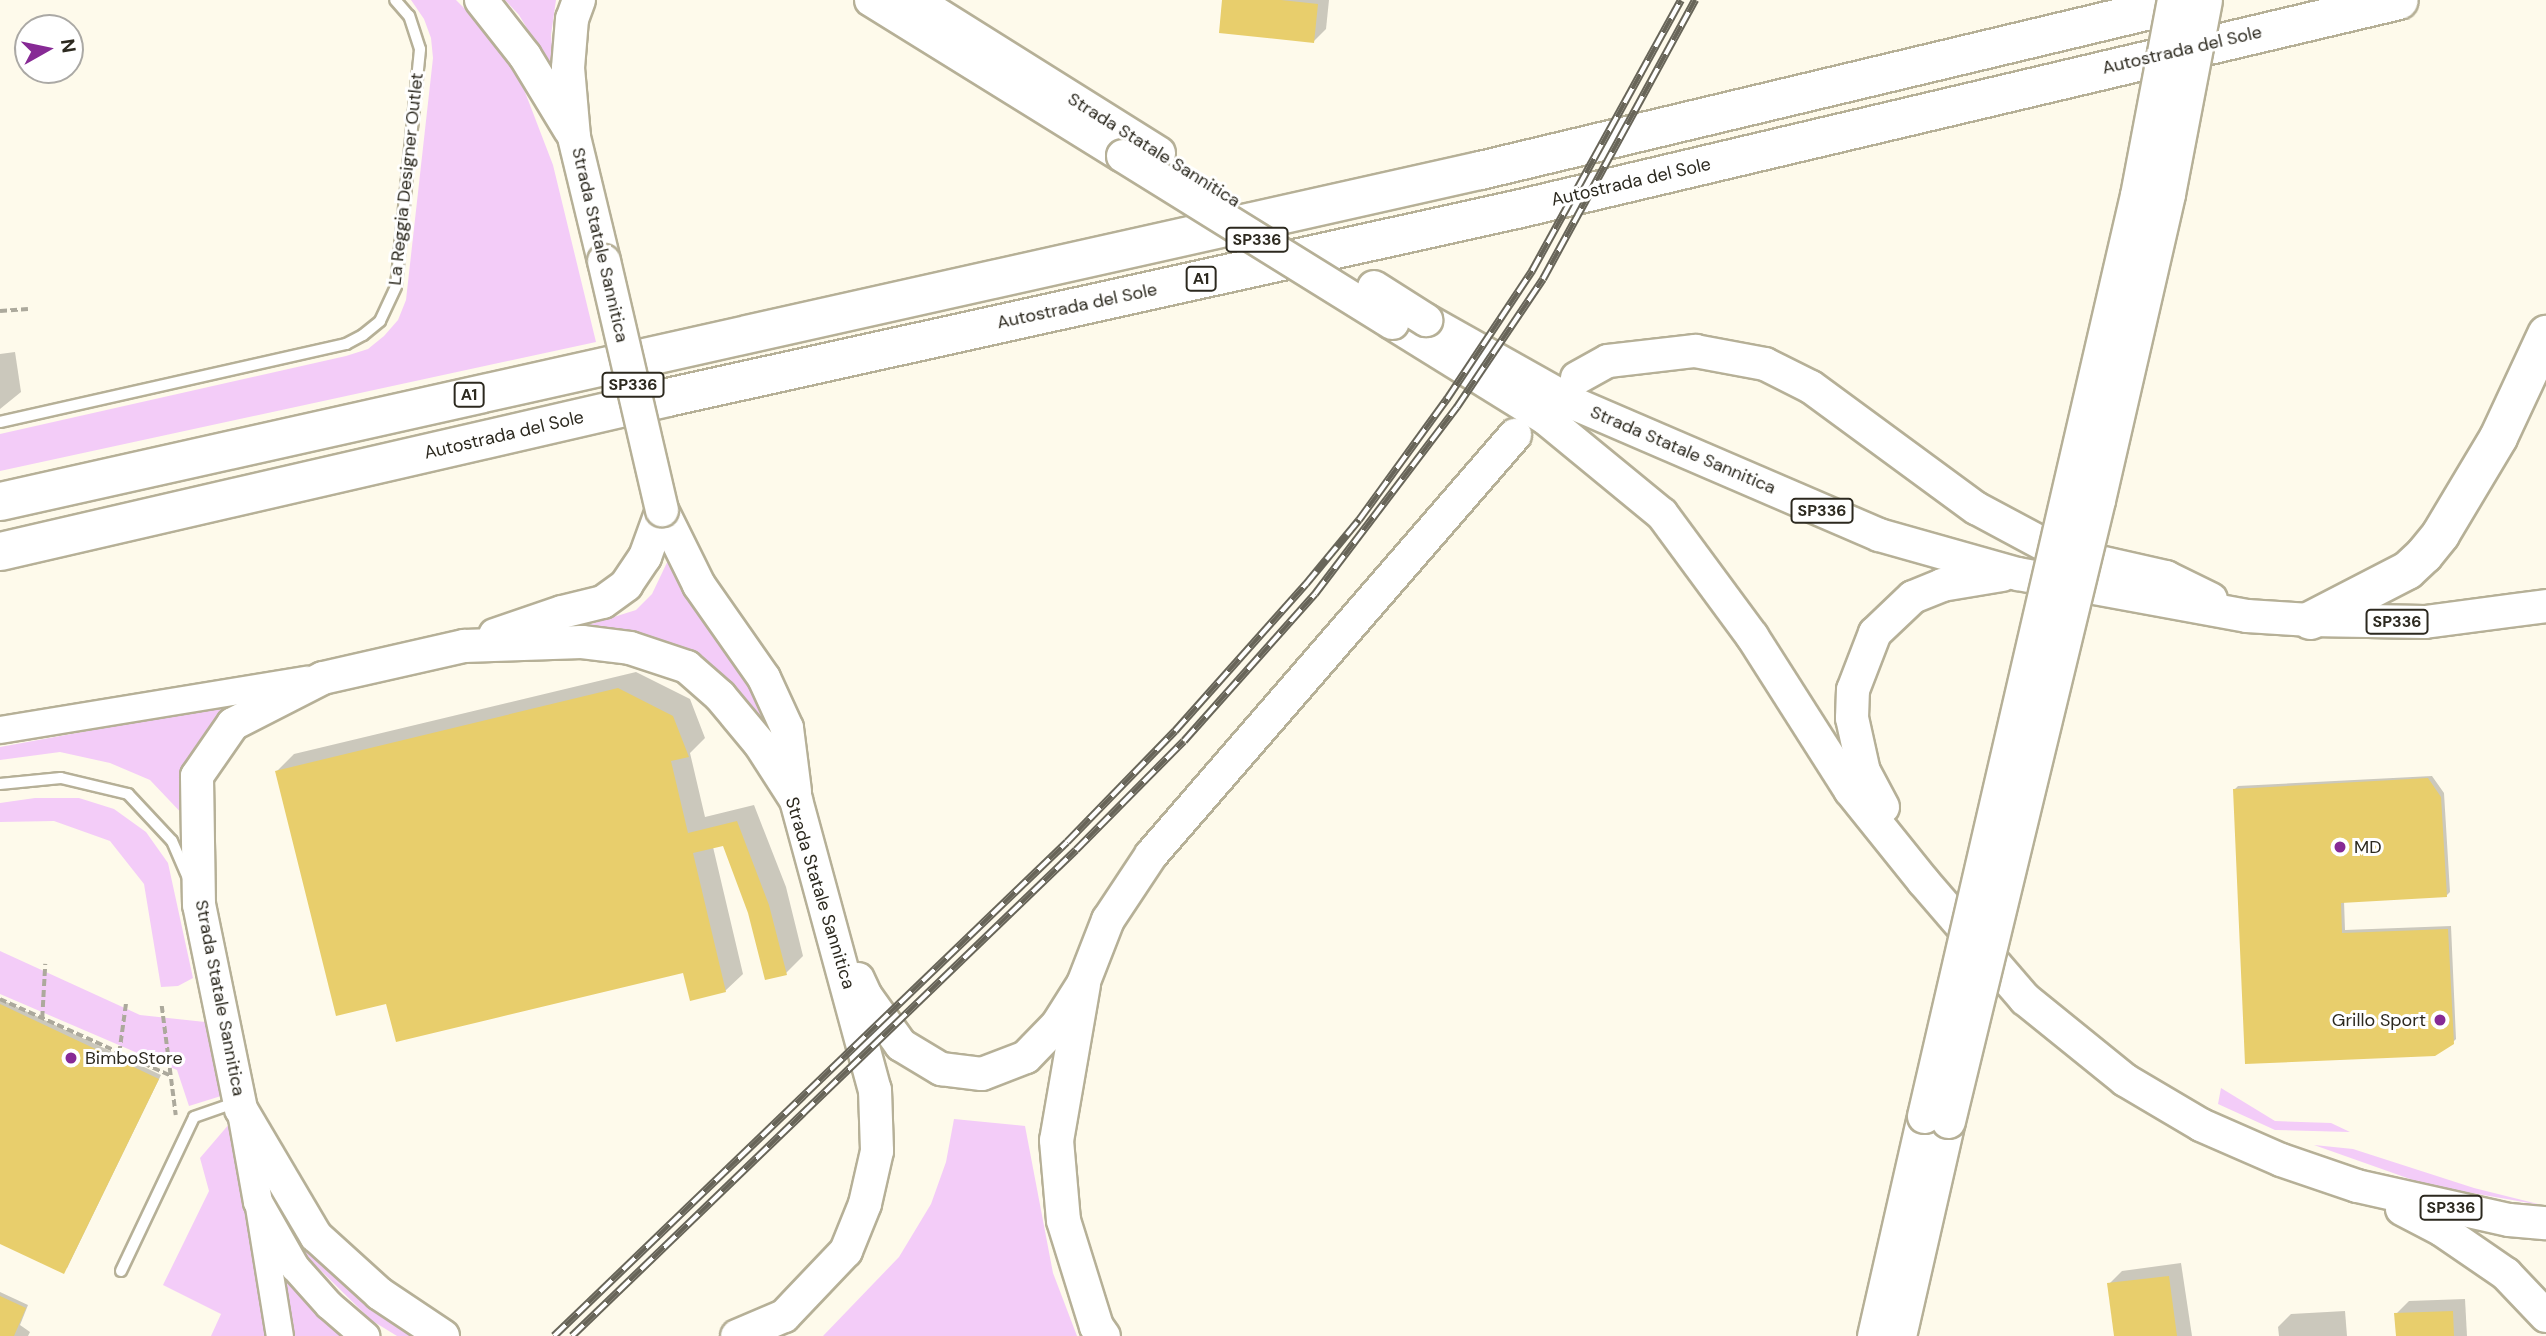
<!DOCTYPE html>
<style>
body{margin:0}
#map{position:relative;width:2546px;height:1336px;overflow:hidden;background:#fefaeb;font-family:"DM Sans",sans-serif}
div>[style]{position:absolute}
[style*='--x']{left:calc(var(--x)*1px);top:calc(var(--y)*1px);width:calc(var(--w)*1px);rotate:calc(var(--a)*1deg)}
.green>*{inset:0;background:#f3ccf8}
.shadow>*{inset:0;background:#0003}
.building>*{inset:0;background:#e8ce6c}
.path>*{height:3.5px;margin-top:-1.75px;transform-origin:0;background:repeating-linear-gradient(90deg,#aca99c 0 7px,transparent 0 10.5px)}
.roads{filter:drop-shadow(2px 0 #b6b097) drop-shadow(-2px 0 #b6b097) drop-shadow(0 2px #b6b097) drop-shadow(0 -2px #b6b097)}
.service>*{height:10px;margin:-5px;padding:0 5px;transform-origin:5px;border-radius:5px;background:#fff}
.tertiary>*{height:26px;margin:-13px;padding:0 13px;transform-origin:13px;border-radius:13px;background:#fff}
.secondary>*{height:28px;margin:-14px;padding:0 14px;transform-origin:14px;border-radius:14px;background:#fff}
.primary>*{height:32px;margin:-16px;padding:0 16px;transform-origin:16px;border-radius:16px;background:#fff}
.trunk>*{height:33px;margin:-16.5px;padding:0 16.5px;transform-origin:16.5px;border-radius:16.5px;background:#fff}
.motorway>*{height:37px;margin:-18.5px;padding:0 18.5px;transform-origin:18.5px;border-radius:18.5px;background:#fff}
.rail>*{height:8px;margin-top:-4px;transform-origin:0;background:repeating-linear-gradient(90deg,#fff 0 16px,#686559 0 32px);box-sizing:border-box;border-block:2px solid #686559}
.bridges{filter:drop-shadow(2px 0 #b6b097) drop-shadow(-2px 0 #b6b097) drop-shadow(0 2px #b6b097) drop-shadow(0 -2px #b6b097)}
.primary-bridge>*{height:32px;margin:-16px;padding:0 16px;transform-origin:16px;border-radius:16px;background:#fff}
.trunk-bridge>*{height:33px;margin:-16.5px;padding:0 16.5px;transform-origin:16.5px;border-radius:16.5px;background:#fff}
.dots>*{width:19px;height:19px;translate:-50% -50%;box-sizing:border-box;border:4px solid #fff;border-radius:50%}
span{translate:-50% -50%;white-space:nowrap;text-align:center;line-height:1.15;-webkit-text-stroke:6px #fff;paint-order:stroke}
.shield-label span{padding:2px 5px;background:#fff;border:2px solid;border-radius:5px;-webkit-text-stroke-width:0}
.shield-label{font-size:16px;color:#2c291f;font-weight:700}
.street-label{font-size:18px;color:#2c291f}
.poi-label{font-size:18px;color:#2c291f}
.left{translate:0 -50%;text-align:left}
.right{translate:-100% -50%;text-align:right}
.north{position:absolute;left:14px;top:14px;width:70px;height:70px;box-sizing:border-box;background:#fff;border:2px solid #aba9a5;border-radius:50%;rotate:81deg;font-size:19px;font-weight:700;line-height:28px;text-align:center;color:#2c291f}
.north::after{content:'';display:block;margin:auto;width:24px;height:32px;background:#872a95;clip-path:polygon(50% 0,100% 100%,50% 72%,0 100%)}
</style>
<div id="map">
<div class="green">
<i style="clip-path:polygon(411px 0,456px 0,491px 35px,520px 79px,553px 165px,596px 342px,0 471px,0 434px,346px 356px,368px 349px,384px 336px,398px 320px,406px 300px,433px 58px,431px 38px,424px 19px)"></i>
<i style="clip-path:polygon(505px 0,556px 0,551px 35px,555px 75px,519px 15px)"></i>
<i style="clip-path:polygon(672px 552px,742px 665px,764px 709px,775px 743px,712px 673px,547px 638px,636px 610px,652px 594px)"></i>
<i style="clip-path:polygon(274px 697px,261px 703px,188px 820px,150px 780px,110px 763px,60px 752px,0 760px,0 747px)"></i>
<i style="clip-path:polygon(35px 798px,79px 798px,114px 809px,146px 832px,168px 863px,193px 978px,178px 986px,161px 987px,144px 884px,110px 841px,54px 821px,0 822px,0 803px)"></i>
<i style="clip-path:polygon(0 951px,140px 1015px,205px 1022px,221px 1096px,189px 1106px,177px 1070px,0 994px)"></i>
<i style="clip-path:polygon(2221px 1088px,2275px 1121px,2331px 1123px,2350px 1132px,2275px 1130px,2218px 1104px)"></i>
<i style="clip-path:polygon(954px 1119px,1025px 1126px,1053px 1273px,1077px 1336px,823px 1336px,899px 1257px,931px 1204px,946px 1162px)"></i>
<i style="clip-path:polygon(230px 1123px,251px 1236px,270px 1336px,211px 1336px,221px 1314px,163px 1285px,209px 1191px,200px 1158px)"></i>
<i style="clip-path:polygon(2314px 1145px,2353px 1149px,2474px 1188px,2546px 1206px,2427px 1185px)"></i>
<i style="clip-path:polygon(294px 1224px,429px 1336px,397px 1336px,371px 1320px,305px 1255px,290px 1230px)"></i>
<i style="clip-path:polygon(285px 1280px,344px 1335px,346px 1336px,295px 1336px)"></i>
</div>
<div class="shadow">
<i style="clip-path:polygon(1224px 0,1329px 0,1326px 29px,1314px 41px)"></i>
<i style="clip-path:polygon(15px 352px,21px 392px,0 409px,0 354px)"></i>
<i style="clip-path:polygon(636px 672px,690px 699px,705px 738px,690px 753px,705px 817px,754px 805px,786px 887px,803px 956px,786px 973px,750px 912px,724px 844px,713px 847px,743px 974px,725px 991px,684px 971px,387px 1002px,277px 771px,294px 754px)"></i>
<i style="clip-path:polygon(2432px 776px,2444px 793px,2450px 892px,2446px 896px,2344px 901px,2345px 930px,2451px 926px,2456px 1039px,2452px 1043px,2247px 1062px,2235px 789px,2238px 786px)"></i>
<i style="clip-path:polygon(0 999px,161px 1075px,67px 1268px,0 1242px)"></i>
<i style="clip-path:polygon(2181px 1263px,2192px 1336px,2116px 1336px,2109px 1284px,2122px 1271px)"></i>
<i style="clip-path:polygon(0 1292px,28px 1305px,20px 1325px,30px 1332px,28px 1336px,0 1336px)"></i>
<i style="clip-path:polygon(2465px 1299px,2467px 1336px,2397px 1336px,2396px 1314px,2409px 1301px)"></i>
<i style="clip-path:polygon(2345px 1311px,2347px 1336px,2279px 1336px,2278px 1327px,2291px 1314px)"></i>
</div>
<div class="building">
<i style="clip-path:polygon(1222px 0,1281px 0,1318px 4px,1314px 43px,1219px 33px)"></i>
<i style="clip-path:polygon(618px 688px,673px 716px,689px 757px,671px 761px,688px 833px,737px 821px,769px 905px,787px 975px,765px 980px,748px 913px,723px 846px,693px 853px,726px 992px,690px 1001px,683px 973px,396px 1042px,386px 1004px,336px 1016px,275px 771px)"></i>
<i style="clip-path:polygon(2428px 778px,2441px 797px,2447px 897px,2341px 903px,2342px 933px,2448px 929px,2454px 1044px,2435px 1056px,2245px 1064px,2233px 789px)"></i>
<i style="clip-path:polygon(0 1004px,159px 1079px,64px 1274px,0 1244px)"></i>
<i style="clip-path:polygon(2169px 1276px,2177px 1336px,2114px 1336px,2107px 1283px)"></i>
<i style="clip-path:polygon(0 1296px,26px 1308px,14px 1336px,0 1336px)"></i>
<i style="clip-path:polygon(2453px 1311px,2454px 1336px,2396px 1336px,2394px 1313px)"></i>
</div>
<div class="path">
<i style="--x:0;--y:311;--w:28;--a:-4"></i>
<i style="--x:0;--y:999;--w:188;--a:24.2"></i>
<i style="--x:162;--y:1006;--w:110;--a:82.7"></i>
<i style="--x:42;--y:1018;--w:54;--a:-86.8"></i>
<i style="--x:119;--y:1053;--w:51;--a:-82.2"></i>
</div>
<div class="roads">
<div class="service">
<i style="--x:0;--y:422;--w:355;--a:-12.7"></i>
<i style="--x:346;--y:344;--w:19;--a:-28"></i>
<i style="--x:363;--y:335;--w:22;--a:-39"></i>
<i style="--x:380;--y:321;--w:38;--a:-65"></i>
<i style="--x:396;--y:286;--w:238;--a:-84.2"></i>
<i style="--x:420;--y:49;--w:35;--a:-108"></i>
<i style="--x:409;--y:16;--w:21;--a:-131"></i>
<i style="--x:0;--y:784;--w:61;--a:-5.6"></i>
<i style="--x:61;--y:778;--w:69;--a:13.4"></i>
<i style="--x:128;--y:794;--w:64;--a:46.9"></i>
<i style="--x:172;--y:841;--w:40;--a:66.6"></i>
<i style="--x:121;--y:1271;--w:170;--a:-64.6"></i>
<i style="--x:194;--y:1117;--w:46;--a:-19.2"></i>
</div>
<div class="tertiary">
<i style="--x:0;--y:730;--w:311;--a:-9.3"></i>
<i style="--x:259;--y:1207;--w:131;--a:80.8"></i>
</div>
<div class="secondary">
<i style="--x:243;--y:1118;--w:85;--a:79.9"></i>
<i style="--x:258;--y:1202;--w:75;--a:60.4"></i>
<i style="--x:295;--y:1267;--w:51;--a:48.2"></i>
<i style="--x:329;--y:1305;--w:48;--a:40.7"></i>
</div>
<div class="primary">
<i style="--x:481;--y:0;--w:71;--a:51.8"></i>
<i style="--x:525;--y:56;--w:87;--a:58.7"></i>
<i style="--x:579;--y:0;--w:20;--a:110"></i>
<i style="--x:572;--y:19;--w:49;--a:94.7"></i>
<i style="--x:568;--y:68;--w:69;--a:85"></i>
<i style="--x:574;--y:137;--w:128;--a:76.4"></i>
<i style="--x:871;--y:0;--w:296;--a:31.8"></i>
<i style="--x:915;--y:0;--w:288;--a:32.1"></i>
<i style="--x:1426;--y:320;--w:171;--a:29.4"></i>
<i style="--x:1575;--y:404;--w:331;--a:23.3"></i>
<i style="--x:1879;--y:535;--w:144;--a:15.7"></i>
<i style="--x:2018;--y:574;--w:233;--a:10.4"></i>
<i style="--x:2247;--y:616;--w:63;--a:3.6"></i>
<i style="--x:2310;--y:620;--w:115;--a:1"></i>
<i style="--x:2425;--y:622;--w:122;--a:-7.5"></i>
<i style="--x:1392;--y:323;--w:180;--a:31.8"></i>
<i style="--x:1545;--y:418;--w:151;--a:39.4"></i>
<i style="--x:1662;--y:514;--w:152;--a:53.6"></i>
<i style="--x:1752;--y:636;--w:183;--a:57.5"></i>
<i style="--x:1850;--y:790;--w:118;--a:51.2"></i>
<i style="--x:1924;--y:882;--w:155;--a:49.2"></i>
<i style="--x:2025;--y:999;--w:129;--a:39"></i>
<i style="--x:2125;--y:1080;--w:88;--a:30.6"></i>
<i style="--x:2201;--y:1125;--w:87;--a:23.6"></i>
<i style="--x:2281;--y:1160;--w:80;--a:18.9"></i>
<i style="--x:2357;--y:1186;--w:156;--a:12.6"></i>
<i style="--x:2509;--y:1220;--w:37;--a:5"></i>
<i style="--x:1577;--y:378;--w:35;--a:-29"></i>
<i style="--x:1608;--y:361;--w:88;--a:-6.6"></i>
<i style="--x:1695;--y:351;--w:71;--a:10.5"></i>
<i style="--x:1765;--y:364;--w:51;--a:26.6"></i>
<i style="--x:1811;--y:387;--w:205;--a:36.3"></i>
<i style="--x:1976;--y:508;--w:95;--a:28.2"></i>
<i style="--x:2060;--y:553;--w:109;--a:12.8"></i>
<i style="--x:2166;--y:577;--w:50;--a:26.1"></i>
<i style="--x:662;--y:510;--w:84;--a:63.7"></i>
<i style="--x:699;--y:585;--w:113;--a:55"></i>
<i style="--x:764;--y:678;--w:55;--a:65.3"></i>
<i style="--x:787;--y:728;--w:64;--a:82.8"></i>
<i style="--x:495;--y:635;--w:71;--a:-18.9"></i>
<i style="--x:562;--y:612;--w:42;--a:-13.7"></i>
<i style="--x:603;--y:602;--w:29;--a:-36"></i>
<i style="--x:626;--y:585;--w:34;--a:-56"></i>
<i style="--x:645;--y:557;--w:50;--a:-70.1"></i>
<i style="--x:1883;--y:807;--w:40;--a:-118"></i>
<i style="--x:1864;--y:772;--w:55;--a:-102.5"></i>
<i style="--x:1852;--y:718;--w:28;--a:-88"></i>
<i style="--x:1853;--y:690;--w:61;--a:-68.9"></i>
<i style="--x:1875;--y:633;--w:52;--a:-43.5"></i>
<i style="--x:1913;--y:597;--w:31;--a:-22"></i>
<i style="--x:1942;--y:585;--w:61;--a:-9.5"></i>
<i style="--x:858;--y:979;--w:19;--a:65"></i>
<i style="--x:866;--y:996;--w:60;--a:54.5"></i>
<i style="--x:901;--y:1045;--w:47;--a:31"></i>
<i style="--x:941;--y:1069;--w:41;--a:7"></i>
<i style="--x:982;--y:1074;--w:47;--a:-21.1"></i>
<i style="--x:1026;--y:1057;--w:45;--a:-45.9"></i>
<i style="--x:1057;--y:1025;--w:49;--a:-57.6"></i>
<i style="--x:1083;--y:984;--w:69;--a:-68.7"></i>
<i style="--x:1108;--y:920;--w:78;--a:-56.5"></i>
<i style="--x:1151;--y:855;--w:556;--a:-49.09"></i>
<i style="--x:2402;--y:1209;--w:45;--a:27.7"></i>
<i style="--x:2442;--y:1230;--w:78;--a:34.5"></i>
<i style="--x:2506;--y:1274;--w:58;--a:46.4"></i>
<i style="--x:443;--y:1336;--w:76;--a:-146.3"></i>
<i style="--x:380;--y:1294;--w:86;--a:-137.8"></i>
<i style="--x:316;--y:1236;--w:147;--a:-120.6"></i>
<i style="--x:241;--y:1109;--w:208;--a:-101.6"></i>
<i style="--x:199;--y:905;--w:129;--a:-90.9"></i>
<i style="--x:197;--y:776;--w:63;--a:-55.3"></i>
<i style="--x:233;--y:724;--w:101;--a:-27.1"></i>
<i style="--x:323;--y:678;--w:145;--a:-12.8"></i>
<i style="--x:464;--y:646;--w:118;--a:-1.9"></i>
<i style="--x:582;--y:642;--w:48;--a:7.1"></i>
<i style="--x:630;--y:648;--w:60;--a:18.4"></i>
<i style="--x:687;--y:667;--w:44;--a:41.3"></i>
<i style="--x:720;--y:696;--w:62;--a:50.2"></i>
<i style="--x:760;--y:744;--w:67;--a:57.3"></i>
<i style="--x:796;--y:800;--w:301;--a:74.8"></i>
<i style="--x:875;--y:1090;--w:61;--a:88.1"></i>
<i style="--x:877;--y:1151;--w:54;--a:102.8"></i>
<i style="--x:865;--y:1204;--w:51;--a:112"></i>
<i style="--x:846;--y:1251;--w:90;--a:133.6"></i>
<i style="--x:784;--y:1316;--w:51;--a:156.9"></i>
</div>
<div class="trunk">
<i style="--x:1083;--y:984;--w:158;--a:99.8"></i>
<i style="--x:1056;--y:1140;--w:80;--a:85"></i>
<i style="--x:1063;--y:1220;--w:111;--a:72.7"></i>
<i style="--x:1096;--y:1326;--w:12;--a:55"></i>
<i style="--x:1874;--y:1336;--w:226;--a:-77.2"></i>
<i style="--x:1899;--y:1336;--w:221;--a:-77.2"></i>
</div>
<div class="motorway">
<i style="--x:0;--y:501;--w:1517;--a:-12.61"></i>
<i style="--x:1480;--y:170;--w:731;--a:-13.45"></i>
<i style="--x:0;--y:551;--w:685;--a:-13"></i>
<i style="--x:667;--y:397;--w:870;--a:-12.49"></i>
<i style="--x:1516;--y:209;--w:907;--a:-13.32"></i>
<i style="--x:2310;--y:620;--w:109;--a:-27.3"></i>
<i style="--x:2407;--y:570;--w:23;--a:-43"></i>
<i style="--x:2424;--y:554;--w:26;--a:-51"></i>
<i style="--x:2440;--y:534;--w:113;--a:-59.1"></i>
<i style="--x:2498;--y:437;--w:114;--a:-65"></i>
</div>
</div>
<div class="rail">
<i style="--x:554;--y:1336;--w:712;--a:-43.92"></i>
<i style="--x:1067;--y:842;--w:155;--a:-45.8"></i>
<i style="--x:1175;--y:731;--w:197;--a:-48.3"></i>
<i style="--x:1306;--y:584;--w:83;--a:-50.4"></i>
<i style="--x:1359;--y:520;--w:150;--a:-54"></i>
<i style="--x:1447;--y:399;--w:154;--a:-56.4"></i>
<i style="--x:1532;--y:271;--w:309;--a:-61.2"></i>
<i style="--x:572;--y:1336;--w:700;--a:-43.96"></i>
<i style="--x:1076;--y:850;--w:153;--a:-45.3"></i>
<i style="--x:1184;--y:741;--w:197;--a:-48.3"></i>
<i style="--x:1315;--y:594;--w:235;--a:-52.8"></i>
<i style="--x:1457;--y:407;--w:154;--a:-56.1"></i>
<i style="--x:1543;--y:279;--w:318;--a:-61.4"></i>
</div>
<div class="bridges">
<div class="primary-bridge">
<i style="--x:1123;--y:156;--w:317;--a:31.8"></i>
<i style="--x:604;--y:261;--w:256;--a:76.9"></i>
<i style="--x:1374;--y:287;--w:62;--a:32.4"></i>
</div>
<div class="trunk-bridge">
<i style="--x:1924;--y:1116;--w:945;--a:-76.98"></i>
<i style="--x:2137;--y:195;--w:198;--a:-79.3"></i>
<i style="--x:1948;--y:1121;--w:639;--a:-76.42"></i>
<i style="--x:2098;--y:500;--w:314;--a:-77.1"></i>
<i style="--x:2168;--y:194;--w:197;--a:-79.2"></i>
</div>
</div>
<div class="dots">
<i style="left:2340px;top:847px;background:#872a95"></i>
<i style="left:2440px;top:1020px;background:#872a95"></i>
<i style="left:71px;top:1058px;background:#872a95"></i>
</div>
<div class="shield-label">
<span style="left:1257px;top:240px">SP336</span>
<span style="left:1201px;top:279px">A1</span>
<span style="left:633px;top:385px">SP336</span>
<span style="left:469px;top:395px">A1</span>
<span style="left:1822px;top:511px">SP336</span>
<span style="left:2397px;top:622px">SP336</span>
<span style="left:2451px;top:1208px">SP336</span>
</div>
<div class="street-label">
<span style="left:2182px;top:50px;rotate:-13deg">Autostrada del Sole</span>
<span style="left:1154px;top:150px;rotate:32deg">Strada Statale Sannitica</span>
<span style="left:406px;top:179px;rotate:-84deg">La Reggia Designer Outlet</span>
<span style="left:1631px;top:182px;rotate:-13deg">Autostrada del Sole</span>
<span style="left:600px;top:245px;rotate:77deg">Strada Statale Sannitica</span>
<span style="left:1077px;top:306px;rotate:-12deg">Autostrada del Sole</span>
<span style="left:504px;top:435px;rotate:-13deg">Autostrada del Sole</span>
<span style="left:1683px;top:450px;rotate:23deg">Strada Statale Sannitica</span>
<span style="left:820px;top:893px;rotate:73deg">Strada Statale Sannitica</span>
<span style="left:220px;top:998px;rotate:79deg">Strada Statale Sannitica</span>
</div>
<div class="poi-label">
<span class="left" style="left:2354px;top:847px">MD</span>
<span class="right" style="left:2426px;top:1020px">Grillo Sport</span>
<span class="left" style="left:85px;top:1058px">BimboStore</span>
</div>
<div class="north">N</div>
</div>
